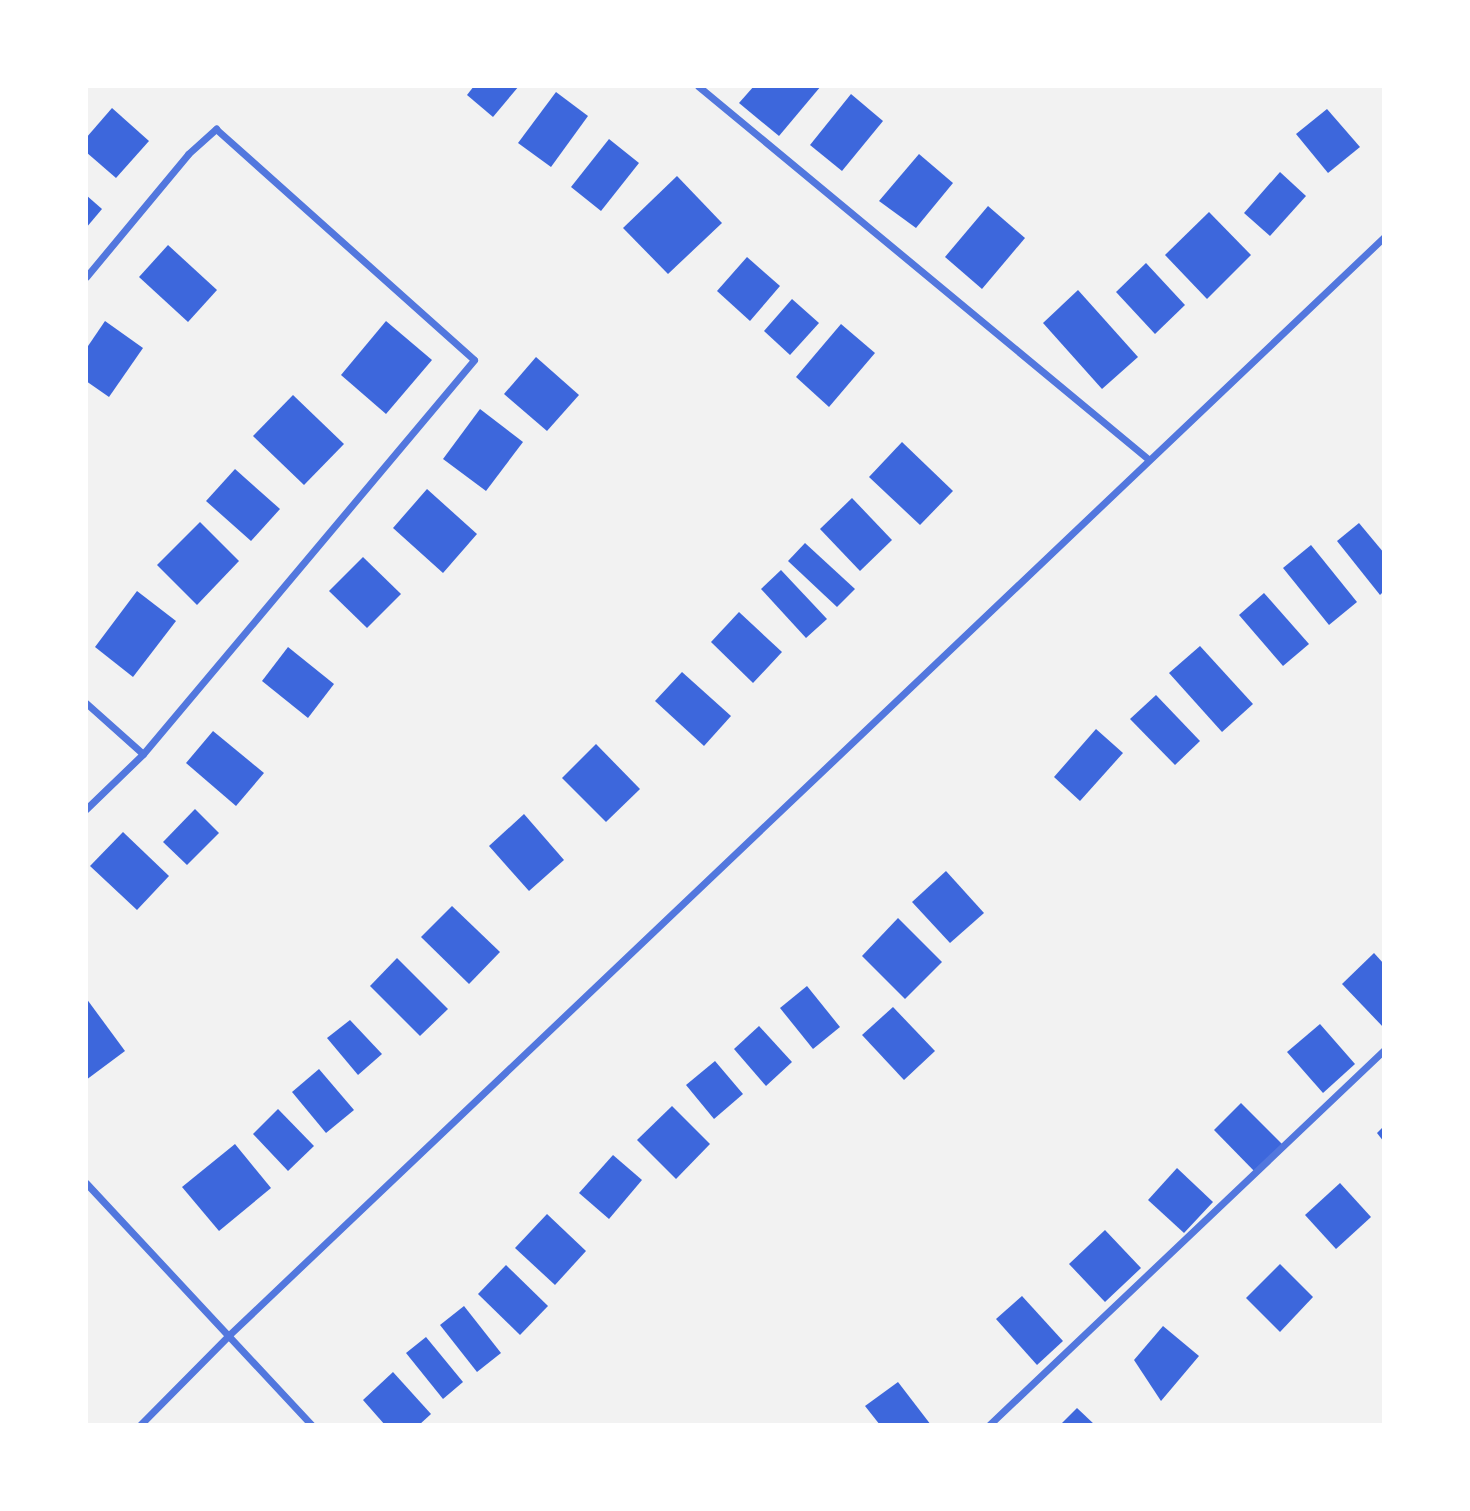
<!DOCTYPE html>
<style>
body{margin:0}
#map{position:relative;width:1470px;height:1511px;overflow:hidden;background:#f2f2f2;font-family:Raleway,sans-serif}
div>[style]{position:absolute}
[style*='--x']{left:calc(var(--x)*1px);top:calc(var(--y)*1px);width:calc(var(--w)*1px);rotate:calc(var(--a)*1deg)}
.building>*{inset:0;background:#3d67dc}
.minor>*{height:7px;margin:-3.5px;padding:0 3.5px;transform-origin:3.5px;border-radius:3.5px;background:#5277de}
span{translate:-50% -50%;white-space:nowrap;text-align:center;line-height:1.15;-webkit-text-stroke:6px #fff;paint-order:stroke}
.frame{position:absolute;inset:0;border:88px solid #fff;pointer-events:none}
</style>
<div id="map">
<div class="building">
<i style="clip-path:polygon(474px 86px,519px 86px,493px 117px,467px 95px)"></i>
<i style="clip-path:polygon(754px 86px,821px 86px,779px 136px,739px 103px)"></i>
<i style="clip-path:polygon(556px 92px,588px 116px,551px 167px,518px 143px)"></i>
<i style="clip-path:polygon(851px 94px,883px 121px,842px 171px,810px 145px)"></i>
<i style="clip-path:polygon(112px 108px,149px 141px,116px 178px,86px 152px,86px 138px)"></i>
<i style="clip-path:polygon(1327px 109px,1360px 147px,1328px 173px,1296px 134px)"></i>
<i style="clip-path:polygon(609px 139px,639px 163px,601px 211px,571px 187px)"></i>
<i style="clip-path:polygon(919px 154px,953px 183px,916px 228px,879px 201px)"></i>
<i style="clip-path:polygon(1280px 172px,1306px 196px,1270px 236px,1244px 213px)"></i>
<i style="clip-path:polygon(677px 176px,722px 223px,668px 274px,623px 228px)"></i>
<i style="clip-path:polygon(86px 195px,102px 209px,86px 228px)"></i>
<i style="clip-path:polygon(988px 206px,1025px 238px,982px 289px,945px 257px)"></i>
<i style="clip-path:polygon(1209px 212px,1251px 255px,1207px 299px,1165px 255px)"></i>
<i style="clip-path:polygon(168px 245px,217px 290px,188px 322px,139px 277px)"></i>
<i style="clip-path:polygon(747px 257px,780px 286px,750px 321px,717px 291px)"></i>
<i style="clip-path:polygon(1146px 263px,1185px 305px,1155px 334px,1116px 292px)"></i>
<i style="clip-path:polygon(1078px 290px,1138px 357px,1102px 389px,1043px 323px)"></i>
<i style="clip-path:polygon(792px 299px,819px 323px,790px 355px,764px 331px)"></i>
<i style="clip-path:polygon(105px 321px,143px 348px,109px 397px,86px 381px,86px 349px)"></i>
<i style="clip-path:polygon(386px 321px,432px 360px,386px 414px,341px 375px)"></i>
<i style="clip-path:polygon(841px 324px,875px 353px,829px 407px,796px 377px)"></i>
<i style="clip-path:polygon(536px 357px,579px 395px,547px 431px,504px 394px)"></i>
<i style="clip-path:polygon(293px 395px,344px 444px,304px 485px,253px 436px)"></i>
<i style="clip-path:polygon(480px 409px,523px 442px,486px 491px,443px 459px)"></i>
<i style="clip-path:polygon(902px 442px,953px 491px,920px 525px,869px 477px)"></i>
<i style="clip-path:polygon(235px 469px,280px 509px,251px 541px,206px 501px)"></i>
<i style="clip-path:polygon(427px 489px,477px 534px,443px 573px,393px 528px)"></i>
<i style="clip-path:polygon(852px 498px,892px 540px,860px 571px,820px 529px)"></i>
<i style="clip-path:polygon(200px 522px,239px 561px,197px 605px,157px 565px)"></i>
<i style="clip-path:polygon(1359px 523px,1384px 553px,1384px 591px,1380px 595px,1337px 541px)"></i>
<i style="clip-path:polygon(805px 543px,855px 589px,837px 607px,788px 561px)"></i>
<i style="clip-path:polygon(1311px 545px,1357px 602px,1329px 625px,1283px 568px)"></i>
<i style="clip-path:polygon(363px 557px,401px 594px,367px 628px,329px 591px)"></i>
<i style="clip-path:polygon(781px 570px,827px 619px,806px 638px,761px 589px)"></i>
<i style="clip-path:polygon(137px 591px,176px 621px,133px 677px,95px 647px)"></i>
<i style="clip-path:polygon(1264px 593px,1309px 644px,1283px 666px,1239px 615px)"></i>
<i style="clip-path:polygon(739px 612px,782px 652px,753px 683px,711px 642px)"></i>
<i style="clip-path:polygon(1200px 646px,1253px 704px,1222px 732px,1169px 673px)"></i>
<i style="clip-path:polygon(288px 647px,334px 684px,308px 718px,262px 681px)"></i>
<i style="clip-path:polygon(682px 672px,731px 716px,704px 746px,655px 701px)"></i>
<i style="clip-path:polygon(1156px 695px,1200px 741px,1175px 765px,1130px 719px)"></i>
<i style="clip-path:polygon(1096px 729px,1123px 753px,1080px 801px,1054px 777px)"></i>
<i style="clip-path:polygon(213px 731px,264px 773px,236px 806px,186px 763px)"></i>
<i style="clip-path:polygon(596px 744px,640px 789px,606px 822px,562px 778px)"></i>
<i style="clip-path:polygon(195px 809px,219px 833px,187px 865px,163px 842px)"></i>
<i style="clip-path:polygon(524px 814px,564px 860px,529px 891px,489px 846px)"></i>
<i style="clip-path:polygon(123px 832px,169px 876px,137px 910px,90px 866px)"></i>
<i style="clip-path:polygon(946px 871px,984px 913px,950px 943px,912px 902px)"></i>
<i style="clip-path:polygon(452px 906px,500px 952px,469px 984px,421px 937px)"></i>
<i style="clip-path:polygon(898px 918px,942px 962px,905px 999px,862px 956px)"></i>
<i style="clip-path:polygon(1374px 953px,1384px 964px,1384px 1028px,1342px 984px)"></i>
<i style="clip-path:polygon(397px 958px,448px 1009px,420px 1036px,370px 986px)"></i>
<i style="clip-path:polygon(807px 986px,840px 1027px,813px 1049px,780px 1008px)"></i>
<i style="clip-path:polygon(86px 998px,125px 1051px,86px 1080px)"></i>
<i style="clip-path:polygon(893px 1007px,935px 1051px,904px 1080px,862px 1035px)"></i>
<i style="clip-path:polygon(350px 1020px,382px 1054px,358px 1075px,327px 1038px)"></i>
<i style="clip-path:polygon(1320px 1024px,1355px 1064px,1323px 1093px,1287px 1052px)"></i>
<i style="clip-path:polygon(759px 1026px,792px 1062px,766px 1086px,734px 1049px)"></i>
<i style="clip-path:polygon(715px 1061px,743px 1094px,714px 1119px,686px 1085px)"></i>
<i style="clip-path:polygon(319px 1069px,354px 1110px,326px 1133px,292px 1092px)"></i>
<i style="clip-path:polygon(1241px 1103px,1284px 1146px,1257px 1174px,1214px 1130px)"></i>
<i style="clip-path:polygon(672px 1106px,710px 1144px,676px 1179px,637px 1140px)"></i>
<i style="clip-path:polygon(278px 1109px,314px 1146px,288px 1171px,253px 1134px)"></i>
<i style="clip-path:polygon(1384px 1126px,1384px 1142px,1377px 1133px)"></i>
<i style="clip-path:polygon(235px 1144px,271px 1188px,219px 1231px,182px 1187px)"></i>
<i style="clip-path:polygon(613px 1155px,642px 1180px,609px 1219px,579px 1193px)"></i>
<i style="clip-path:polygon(1177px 1168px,1213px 1202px,1184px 1233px,1148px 1200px)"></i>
<i style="clip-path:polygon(1340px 1183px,1371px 1217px,1336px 1249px,1305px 1215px)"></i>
<i style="clip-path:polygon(547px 1214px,586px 1251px,555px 1285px,515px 1248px)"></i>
<i style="clip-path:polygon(1105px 1230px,1141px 1268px,1105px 1302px,1069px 1264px)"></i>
<i style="clip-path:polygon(1280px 1264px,1313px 1297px,1280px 1332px,1246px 1298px)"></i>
<i style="clip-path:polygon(506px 1265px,548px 1306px,520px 1335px,478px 1294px)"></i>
<i style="clip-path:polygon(1022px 1296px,1063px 1341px,1037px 1365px,996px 1319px)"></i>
<i style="clip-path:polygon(464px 1306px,501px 1353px,477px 1372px,440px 1325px)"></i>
<i style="clip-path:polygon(1163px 1326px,1199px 1356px,1161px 1401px,1134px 1360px)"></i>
<i style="clip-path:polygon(426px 1337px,463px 1382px,443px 1399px,406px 1353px)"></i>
<i style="clip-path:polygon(393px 1372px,431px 1414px,419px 1425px,385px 1425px,363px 1400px)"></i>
<i style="clip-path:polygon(898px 1382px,931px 1425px,880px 1425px,865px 1406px)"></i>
<i style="clip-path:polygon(1077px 1408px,1095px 1425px,1060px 1425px)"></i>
</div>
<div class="minor">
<i style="--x:698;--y:86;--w:584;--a:39.65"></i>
<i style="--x:86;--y:277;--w:160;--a:-50.3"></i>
<i style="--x:188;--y:154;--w:38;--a:-42"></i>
<i style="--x:216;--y:129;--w:346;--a:41.8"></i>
<i style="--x:474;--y:360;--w:515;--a:130.03"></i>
<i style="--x:143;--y:754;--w:79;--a:136"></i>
<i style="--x:86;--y:703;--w:76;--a:41.8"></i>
<i style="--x:86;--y:1183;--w:331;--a:47"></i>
<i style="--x:140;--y:1425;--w:127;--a:-45.3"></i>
<i style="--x:229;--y:1335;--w:1594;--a:-43.55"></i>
<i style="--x:989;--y:1425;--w:545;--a:-43.51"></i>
</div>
<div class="frame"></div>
</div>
